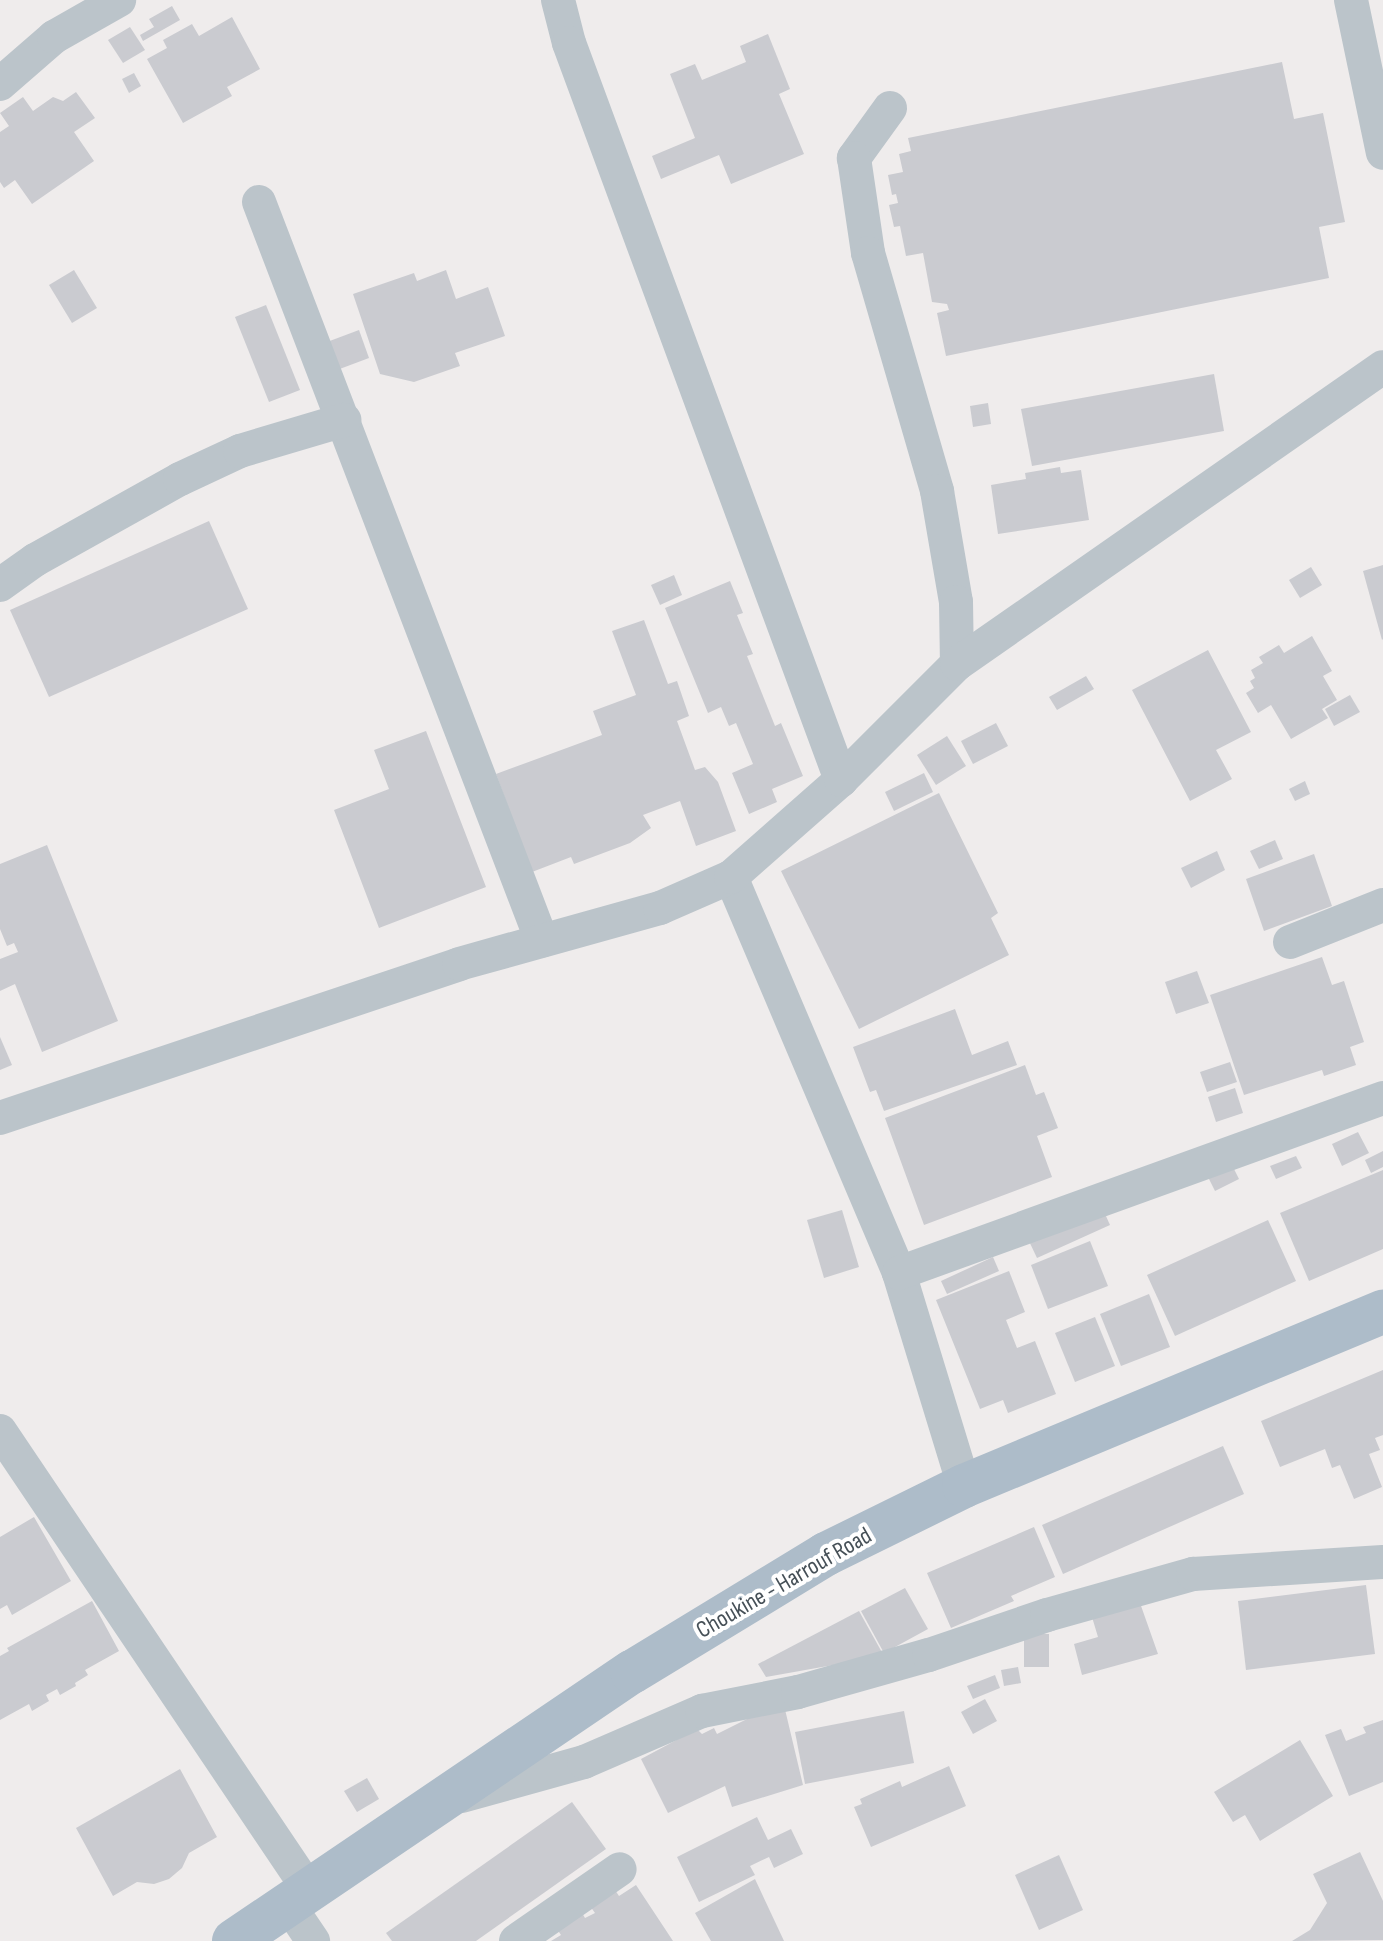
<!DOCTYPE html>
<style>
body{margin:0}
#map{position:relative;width:1383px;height:1941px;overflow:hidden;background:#efecec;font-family:"Sofia Sans Condensed",sans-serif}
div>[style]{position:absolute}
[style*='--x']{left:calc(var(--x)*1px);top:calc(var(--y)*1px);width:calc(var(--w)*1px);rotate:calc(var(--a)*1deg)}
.building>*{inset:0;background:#cacbd0}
.minor>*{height:34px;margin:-17px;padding:0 17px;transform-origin:17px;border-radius:17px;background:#bbc4ca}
.primary>*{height:44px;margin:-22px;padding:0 22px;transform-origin:22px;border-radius:22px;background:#adbcc9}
span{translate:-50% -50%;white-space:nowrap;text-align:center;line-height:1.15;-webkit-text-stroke:8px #fff;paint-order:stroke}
.street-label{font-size:24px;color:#465057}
</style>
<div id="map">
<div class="building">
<i style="clip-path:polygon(172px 6px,180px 20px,143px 41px,140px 35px,154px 27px,149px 19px)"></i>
<i style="clip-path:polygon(232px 17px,260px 69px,227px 87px,232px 96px,183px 123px,147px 59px,167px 48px,163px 40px,192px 24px,199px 36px)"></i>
<i style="clip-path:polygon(130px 27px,145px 50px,123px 63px,108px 40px)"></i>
<i style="clip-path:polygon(768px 34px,790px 89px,779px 94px,804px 154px,731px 184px,719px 155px,661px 179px,652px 156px,695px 138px,670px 74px,695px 64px,702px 80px,746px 62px,740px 46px)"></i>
<i style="clip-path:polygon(1282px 62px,1294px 119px,1323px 113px,1345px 222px,1319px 227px,1329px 278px,946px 356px,937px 313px,949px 310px,947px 304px,932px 302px,923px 253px,906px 256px,900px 226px,894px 227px,889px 205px,898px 203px,896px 194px,892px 195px,888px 175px,903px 172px,899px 154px,911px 151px,908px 138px)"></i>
<i style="clip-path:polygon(134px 73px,141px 86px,129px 93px,122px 79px)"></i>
<i style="clip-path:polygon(76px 92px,95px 118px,74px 132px,94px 161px,32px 204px,15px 180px,4px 188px,0 182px,0 132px,9px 126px,0 113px,23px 97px,33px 111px,53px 97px,63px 101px)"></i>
<i style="clip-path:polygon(74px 270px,97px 308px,72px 323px,49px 285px)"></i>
<i style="clip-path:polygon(446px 270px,456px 299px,488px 287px,505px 336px,455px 353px,460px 366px,414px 382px,380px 374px,353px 294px,414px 273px,417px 281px)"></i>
<i style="clip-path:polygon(266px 305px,300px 390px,269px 402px,235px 317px)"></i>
<i style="clip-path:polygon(359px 330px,369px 358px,337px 370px,327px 342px)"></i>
<i style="clip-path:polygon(1214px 374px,1224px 431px,1032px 466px,1021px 409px)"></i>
<i style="clip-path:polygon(988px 403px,991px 424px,973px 427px,970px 406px)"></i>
<i style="clip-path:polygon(1060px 467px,1061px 473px,1081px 470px,1089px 520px,998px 534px,991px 485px,1026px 479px,1025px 473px)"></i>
<i style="clip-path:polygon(209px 521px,248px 609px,49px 697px,10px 610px)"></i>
<i style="clip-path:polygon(1383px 565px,1383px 639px,1382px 640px,1363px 571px)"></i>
<i style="clip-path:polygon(1311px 567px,1322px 585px,1300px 598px,1289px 580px)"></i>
<i style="clip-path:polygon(674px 575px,682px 595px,660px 605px,651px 585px)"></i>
<i style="clip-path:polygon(730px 581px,743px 613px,737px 615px,753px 654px,747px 656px,775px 726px,781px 723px,803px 776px,772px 789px,777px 802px,749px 814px,732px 773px,753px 764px,736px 723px,729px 726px,721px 707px,708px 713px,665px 608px)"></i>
<i style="clip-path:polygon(644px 620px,668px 684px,677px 681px,689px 716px,677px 721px,695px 770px,705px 767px,718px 782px,736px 831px,696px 846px,680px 801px,643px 815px,651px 828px,630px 843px,574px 864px,571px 857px,532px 872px,496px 774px,602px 735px,593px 711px,636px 695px,612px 631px)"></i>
<i style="clip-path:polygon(1312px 636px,1332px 671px,1323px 676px,1337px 700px,1322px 709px,1328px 718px,1291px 739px,1271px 705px,1258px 713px,1246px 693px,1254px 688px,1250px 681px,1255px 678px,1251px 670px,1263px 663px,1259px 657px,1279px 645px,1284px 653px)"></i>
<i style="clip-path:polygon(1208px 650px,1251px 732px,1216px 750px,1232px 779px,1190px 801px,1132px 690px)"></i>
<i style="clip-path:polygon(1086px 676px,1094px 689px,1057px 710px,1049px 697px)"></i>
<i style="clip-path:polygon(1350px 695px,1360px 712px,1334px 726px,1325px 709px)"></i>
<i style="clip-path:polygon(996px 723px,1008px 746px,973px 764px,961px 741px)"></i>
<i style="clip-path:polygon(426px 731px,486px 887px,379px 928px,334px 810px,389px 789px,374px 750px)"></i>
<i style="clip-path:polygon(947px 736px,966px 766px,936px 785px,917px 755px)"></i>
<i style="clip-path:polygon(924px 773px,933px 792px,894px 811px,885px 792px)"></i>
<i style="clip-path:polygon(1305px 781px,1310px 794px,1295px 801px,1289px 789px)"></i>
<i style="clip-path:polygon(939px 793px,998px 913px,991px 918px,1009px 955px,859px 1029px,781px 871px)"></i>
<i style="clip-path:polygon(1275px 840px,1283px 859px,1259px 869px,1250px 851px)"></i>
<i style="clip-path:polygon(47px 845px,118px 1021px,42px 1052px,15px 984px,0 991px,0 959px,18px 952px,14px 943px,7px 946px,0 929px,0 864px)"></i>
<i style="clip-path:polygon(1217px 851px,1225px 870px,1191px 888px,1181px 868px)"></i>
<i style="clip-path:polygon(1314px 854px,1332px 906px,1264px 931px,1246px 879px)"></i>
<i style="clip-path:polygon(1322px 957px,1332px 985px,1344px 981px,1364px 1042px,1350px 1047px,1356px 1065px,1324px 1076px,1322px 1070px,1244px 1095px,1210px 995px)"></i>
<i style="clip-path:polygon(1197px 971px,1209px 1003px,1176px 1014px,1165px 982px)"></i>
<i style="clip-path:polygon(955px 1009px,972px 1055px,1008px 1041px,1017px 1065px,884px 1111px,876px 1090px,870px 1092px,853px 1047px)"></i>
<i style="clip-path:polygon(0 1037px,12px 1065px,0 1070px)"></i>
<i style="clip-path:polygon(1230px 1062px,1237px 1082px,1207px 1092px,1200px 1072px)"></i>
<i style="clip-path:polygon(1025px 1065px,1036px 1095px,1044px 1092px,1058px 1128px,1037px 1136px,1052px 1177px,924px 1225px,885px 1118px)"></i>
<i style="clip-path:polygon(1235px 1088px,1243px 1113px,1216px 1122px,1208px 1097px)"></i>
<i style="clip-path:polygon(1358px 1132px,1369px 1153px,1342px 1166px,1332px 1144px)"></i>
<i style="clip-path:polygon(1383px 1151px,1383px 1167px,1371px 1173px,1365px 1160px)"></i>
<i style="clip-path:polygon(1296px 1156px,1302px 1168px,1276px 1179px,1270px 1166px)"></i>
<i style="clip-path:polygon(1229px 1159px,1239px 1179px,1215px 1191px,1205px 1171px)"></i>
<i style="clip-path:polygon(1383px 1170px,1383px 1249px,1309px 1281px,1280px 1213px)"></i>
<i style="clip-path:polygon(1101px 1205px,1110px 1225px,1037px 1258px,1028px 1239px)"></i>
<i style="clip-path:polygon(842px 1210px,859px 1267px,824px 1278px,807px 1220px)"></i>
<i style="clip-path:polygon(1268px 1220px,1296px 1281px,1175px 1336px,1147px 1275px)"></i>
<i style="clip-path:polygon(1090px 1241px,1108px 1286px,1048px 1309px,1031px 1265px)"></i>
<i style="clip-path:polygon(993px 1257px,999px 1271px,947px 1294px,941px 1281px)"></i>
<i style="clip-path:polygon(1009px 1271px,1025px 1312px,1006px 1320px,1017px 1348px,1035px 1341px,1056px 1394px,1008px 1413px,1003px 1400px,980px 1409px,936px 1300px)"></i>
<i style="clip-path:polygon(1149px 1294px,1170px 1347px,1121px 1366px,1100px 1314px)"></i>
<i style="clip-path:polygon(1095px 1317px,1115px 1366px,1075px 1382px,1055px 1333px)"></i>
<i style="clip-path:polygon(1383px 1370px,1383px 1435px,1375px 1438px,1380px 1450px,1369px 1454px,1382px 1487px,1354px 1499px,1340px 1465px,1332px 1468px,1325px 1449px,1280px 1467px,1261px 1421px)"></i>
<i style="clip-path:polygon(1223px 1446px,1244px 1494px,1063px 1574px,1042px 1525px)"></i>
<i style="clip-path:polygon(34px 1517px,71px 1581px,12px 1615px,7px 1605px,0 1609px,0 1537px)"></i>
<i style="clip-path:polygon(1034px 1527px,1055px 1577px,1011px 1596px,1014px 1601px,951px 1628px,927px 1573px)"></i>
<i style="clip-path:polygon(1366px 1585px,1375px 1654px,1246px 1670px,1238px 1601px)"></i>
<i style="clip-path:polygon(905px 1588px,928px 1629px,884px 1653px,861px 1611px)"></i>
<i style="clip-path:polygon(92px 1601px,119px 1651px,85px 1670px,88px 1675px,75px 1683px,76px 1686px,60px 1695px,57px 1689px,46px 1695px,49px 1701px,32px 1711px,29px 1704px,0 1720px,0 1656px,9px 1651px,7px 1648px)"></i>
<i style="clip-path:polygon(1140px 1603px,1158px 1654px,1082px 1675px,1074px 1644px,1098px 1637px,1092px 1617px)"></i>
<i style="clip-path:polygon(859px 1611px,884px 1656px,766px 1677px,758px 1664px)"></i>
<i style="clip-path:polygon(1024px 1634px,1049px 1634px,1049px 1667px,1024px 1667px)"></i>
<i style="clip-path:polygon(1018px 1667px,1021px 1683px,1004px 1686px,1001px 1670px)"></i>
<i style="clip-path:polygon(995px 1675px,1000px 1688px,973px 1699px,967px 1686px)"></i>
<i style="clip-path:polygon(985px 1699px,997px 1721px,973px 1734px,961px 1712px)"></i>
<i style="clip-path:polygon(783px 1701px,803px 1785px,732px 1807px,725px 1786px,668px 1813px,641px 1759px,697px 1729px,702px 1734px,714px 1728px,717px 1734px)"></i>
<i style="clip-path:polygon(904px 1711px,914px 1763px,805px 1784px,795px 1732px)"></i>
<i style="clip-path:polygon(1383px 1720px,1383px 1782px,1349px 1796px,1325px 1735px,1341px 1729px,1346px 1741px,1366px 1733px,1363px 1727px)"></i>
<i style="clip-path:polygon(1300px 1740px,1333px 1796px,1260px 1841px,1245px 1815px,1233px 1822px,1214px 1792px)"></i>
<i style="clip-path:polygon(949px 1766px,966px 1806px,871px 1847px,854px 1807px,862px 1804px,860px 1799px,900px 1781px,902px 1787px)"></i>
<i style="clip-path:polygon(180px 1769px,217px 1837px,189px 1853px,182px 1868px,169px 1879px,154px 1884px,137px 1882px,113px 1896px,76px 1828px)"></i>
<i style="clip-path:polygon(367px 1778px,379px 1799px,357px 1812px,344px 1791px)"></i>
<i style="clip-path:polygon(572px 1802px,606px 1849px,476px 1941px,392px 1941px,386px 1933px)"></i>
<i style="clip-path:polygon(757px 1817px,768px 1840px,791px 1829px,803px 1854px,774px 1868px,769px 1857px,750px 1866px,755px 1875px,699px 1902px,677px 1857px)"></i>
<i style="clip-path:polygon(1360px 1852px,1383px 1901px,1383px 1940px,1292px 1941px,1310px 1930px,1327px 1903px,1313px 1874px)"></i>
<i style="clip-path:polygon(1059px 1855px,1083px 1910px,1039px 1930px,1015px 1875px)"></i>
<i style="clip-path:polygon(755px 1879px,784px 1941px,711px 1941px,695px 1913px)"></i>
<i style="clip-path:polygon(636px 1885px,673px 1941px,551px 1941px,561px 1935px,557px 1929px,582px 1913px,585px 1918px,595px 1913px,590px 1906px,615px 1890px,619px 1896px)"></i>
</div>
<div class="minor">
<i style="--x:558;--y:0;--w:44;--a:75.7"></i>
<i style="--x:569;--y:43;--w:786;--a:69.74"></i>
<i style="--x:1351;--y:0;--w:156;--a:78.2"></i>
<i style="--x:0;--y:84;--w:72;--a:-41"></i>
<i style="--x:54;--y:37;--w:75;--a:-29.6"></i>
<i style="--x:890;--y:108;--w:62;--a:125.8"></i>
<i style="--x:854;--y:158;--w:96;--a:81.6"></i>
<i style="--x:868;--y:253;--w:248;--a:73.8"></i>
<i style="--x:937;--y:491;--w:113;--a:80.3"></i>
<i style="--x:956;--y:602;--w:62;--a:89.1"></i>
<i style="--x:259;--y:202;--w:791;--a:69.05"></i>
<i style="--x:0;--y:585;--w:43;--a:-35.5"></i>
<i style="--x:35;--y:560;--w:166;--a:-29.2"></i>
<i style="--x:180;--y:479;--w:66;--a:-25"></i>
<i style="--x:240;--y:451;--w:109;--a:-16.6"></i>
<i style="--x:731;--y:877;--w:430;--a:67"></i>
<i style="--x:899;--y:1273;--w:223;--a:73"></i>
<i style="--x:1290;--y:942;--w:100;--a:-21.7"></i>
<i style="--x:0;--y:1118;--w:484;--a:-18.5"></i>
<i style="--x:459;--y:964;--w:209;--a:-15.6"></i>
<i style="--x:660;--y:908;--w:77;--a:-23.6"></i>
<i style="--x:731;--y:877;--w:147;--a:-41.4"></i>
<i style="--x:841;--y:780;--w:164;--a:-45"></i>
<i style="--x:957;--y:664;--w:519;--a:-34.88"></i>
<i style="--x:899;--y:1273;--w:515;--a:-19.88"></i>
<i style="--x:0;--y:1431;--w:553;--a:56.05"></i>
<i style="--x:462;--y:1796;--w:127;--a:-15.6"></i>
<i style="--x:584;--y:1762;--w:129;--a:-23.4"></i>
<i style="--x:702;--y:1711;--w:98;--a:-11.2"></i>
<i style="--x:798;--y:1692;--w:136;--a:-15.8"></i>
<i style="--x:929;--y:1655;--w:125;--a:-18.7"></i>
<i style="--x:1047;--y:1615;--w:152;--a:-15.7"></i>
<i style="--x:1193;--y:1574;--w:190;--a:-3.6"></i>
<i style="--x:288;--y:1904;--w:45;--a:56"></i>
<i style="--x:516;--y:1941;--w:126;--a:-34.7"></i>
</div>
<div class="primary">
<i style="--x:234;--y:1941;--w:480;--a:-34.1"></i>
<i style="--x:632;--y:1672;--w:227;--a:-31.3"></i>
<i style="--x:826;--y:1554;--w:154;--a:-26.2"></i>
<i style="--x:964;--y:1486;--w:454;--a:-22.6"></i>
</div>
<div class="street-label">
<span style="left:784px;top:1583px;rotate:-30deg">Choukine - Harrouf Road</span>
</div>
</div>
